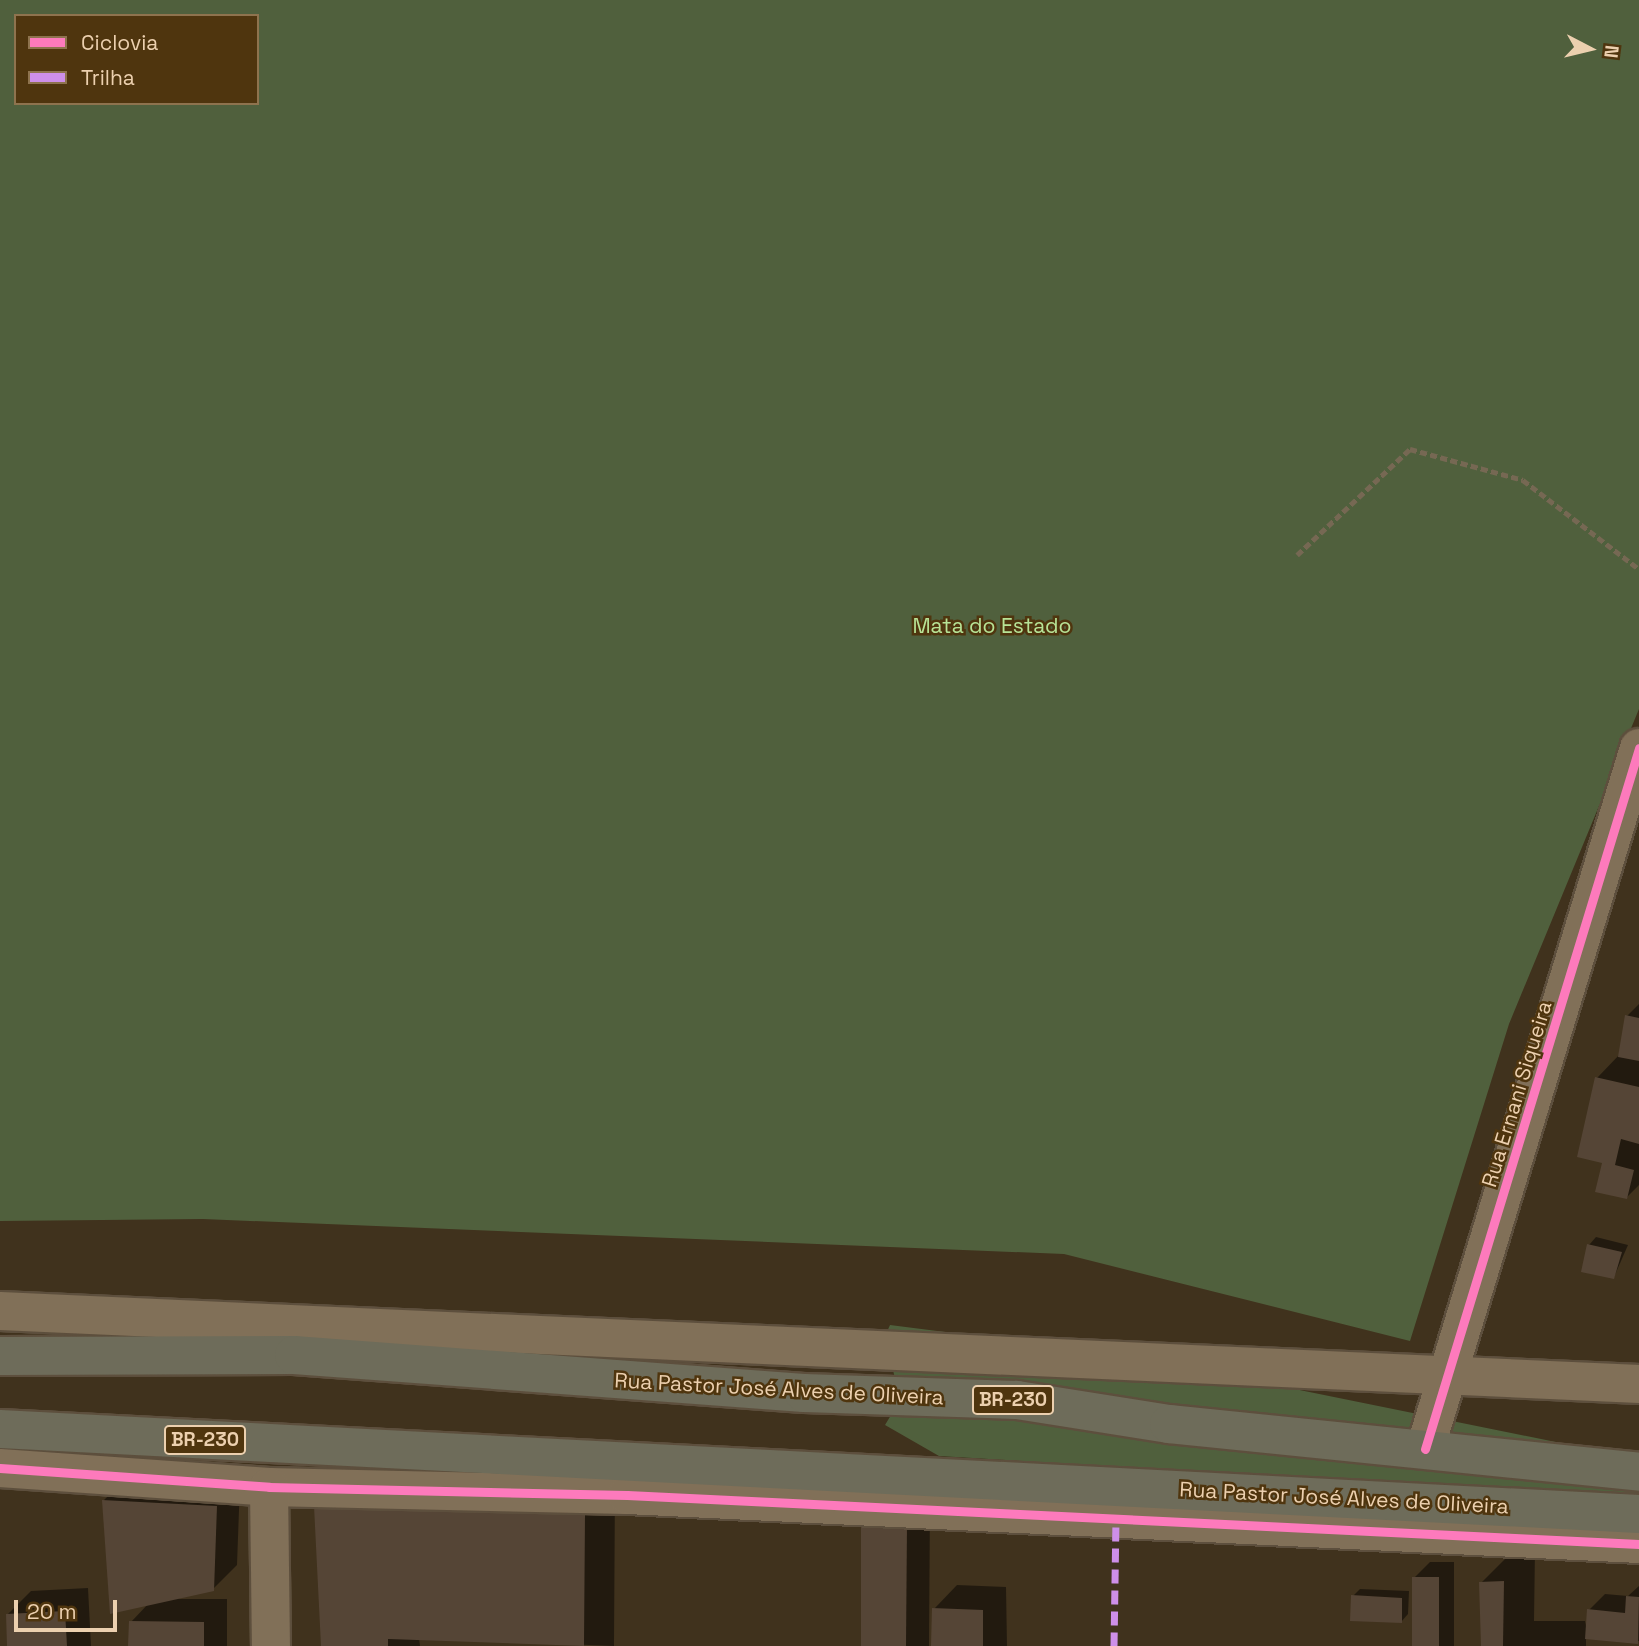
<!DOCTYPE html>
<meta charset="utf-8">
<style>
body{margin:0}
#map{position:relative;width:1639px;height:1646px;overflow:hidden;background:#40321d;font-family:"Space Grotesk",sans-serif}
div>[style]{position:absolute}
[style*='--x']{left:calc(var(--x)*1px);top:calc(var(--y)*1px);width:calc(var(--w)*1px);rotate:calc(var(--a)*1deg)}
.green>*{inset:0;background:#50603d}
.shadow>*{inset:0;background:#0007}
.building>*{inset:0;background:#554536}
.path>*{height:4.5px;margin-top:-2.25px;transform-origin:0;background:repeating-linear-gradient(90deg,#766853 0 7px,transparent 0 10.5px)}
.roads{filter:drop-shadow(2px 0 #5d4f3d) drop-shadow(-2px 0 #5d4f3d) drop-shadow(0 2px #5d4f3d) drop-shadow(0 -2px #5d4f3d)}
.minor>*{height:38px;margin:-19px;padding:0 19px;transform-origin:19px;border-radius:19px;background:#817058}
.trunk>*{height:38px;margin:-19px;padding:0 19px;transform-origin:19px;border-radius:19px;background:#6e6c5a}
.quiet>*{height:7px;margin-top:-3.5px;transform-origin:0;background:repeating-linear-gradient(90deg,#ce8fe9 0 14px,transparent 0 21px)}
.cycleway>*{height:9px;margin:-4.5px;padding:0 4.5px;transform-origin:4.5px;border-radius:4.5px;background:#fd7abc}
span{translate:-50% -50%;white-space:nowrap;text-align:center;line-height:1.15;-webkit-text-stroke:5px #4f350e;paint-order:stroke}
.shield-label span{padding:2px 5px;background:#4f350e;border:2px solid;border-radius:5px;-webkit-text-stroke-width:0}
.shield-label{font-size:19px;color:#ecd0af;font-weight:700}
.park-label{font-size:21px;color:#b7e396}
.street-label{font-size:21px;color:#ecd0af}
.legend{position:absolute;left:14px;top:14px;width:245px;height:91px;box-sizing:border-box;background:#4f350e;border:2px solid #8e734e;margin:0;padding:9px 12px;list-style:none;font-size:21px;color:#ecd0af}
.legend li{display:flex;align-items:center;gap:14px;height:35px}
.legend b{width:35px;border:2px solid #8e734e}
.north{position:absolute;left:1555px;top:14px;width:70px;height:70px;-webkit-text-stroke:5px #4f350e;paint-order:stroke;rotate:97deg;font-size:19px;font-weight:700;line-height:28px;text-align:center;color:#ecd0af}
.north::after{content:'';display:block;margin:auto;width:24px;height:32px;background:#ecd0af;clip-path:polygon(50% 0,100% 100%,50% 72%,0 100%)}
.scale{position:absolute;left:14px;top:1600px;width:103px;height:32px;box-sizing:border-box;border:4px solid #ecd0af;border-top:0;padding-left:9px;font-size:21px;line-height:24px;white-space:nowrap;color:#ecd0af;-webkit-text-stroke:5px #4f350e;paint-order:stroke}
</style>
<div id="map">
<div class="green">
<i style="clip-path:polygon(evenodd,0 0,1639px 0,1639px 709px,1509px 1024px,1410px 1341px,1064px 1254px,203px 1219px,0 1221px,0 0,16px 16px,257px 16px,257px 103px,16px 103px,16px 16px)"></i>
<i style="clip-path:polygon(890px 1325px,1133px 1356px,1639px 1459px,1639px 1499px,939px 1456px,885px 1425px,900px 1400px,885px 1336px)"></i>
</div>
<div class="shadow">
<i style="clip-path:polygon(1639px 1004px,1639px 1185px,1627px 1197px,1604px 1161px,1597px 1078px,1620px 1054px,1627px 1016px)"></i>
<i style="clip-path:polygon(1596px 1237px,1628px 1245px,1614px 1277px,1589px 1245px)"></i>
<i style="clip-path:polygon(128px 1477px,240px 1483px,237px 1565px,213px 1589px,177px 1599px,227px 1599px,227px 1646px,130px 1646px,131px 1622px,149px 1603px,104px 1500px)"></i>
<i style="clip-path:polygon(615px 1485px,614px 1646px,419px 1638px,420px 1646px,323px 1646px,316px 1507px)"></i>
<i style="clip-path:polygon(930px 1501px,929px 1646px,862px 1646px,863px 1523px)"></i>
<i style="clip-path:polygon(1535px 1550px,1534px 1621px,1585px 1621px,1587px 1631px,1589px 1610px,1605px 1594px,1628px 1596px,1639px 1586px,1639px 1641px,1586px 1637px,1586px 1646px,1482px 1646px,1481px 1583px,1512px 1552px)"></i>
<i style="clip-path:polygon(1430px 1562px,1454px 1562px,1454px 1646px,1414px 1646px,1414px 1578px)"></i>
<i style="clip-path:polygon(957px 1585px,1006px 1587px,1007px 1646px,932px 1646px,934px 1609px)"></i>
<i style="clip-path:polygon(88px 1588px,91px 1646px,9px 1646px,7px 1615px,31px 1591px)"></i>
<i style="clip-path:polygon(1360px 1589px,1409px 1591px,1408px 1614px,1401px 1622px,1353px 1596px)"></i>
</div>
<div class="building">
<i style="clip-path:polygon(1625px 1015px,1639px 1018px,1639px 1061px,1618px 1057px)"></i>
<i style="clip-path:polygon(1595px 1077px,1639px 1087px,1639px 1144px,1621px 1139px,1615px 1165px,1634px 1170px,1627px 1199px,1595px 1192px,1602px 1163px,1577px 1157px)"></i>
<i style="clip-path:polygon(1587px 1244px,1622px 1252px,1614px 1279px,1581px 1272px)"></i>
<i style="clip-path:polygon(102px 1500px,217px 1506px,214px 1591px,110px 1614px)"></i>
<i style="clip-path:polygon(314px 1506px,585px 1515px,584px 1646px,388px 1639px,388px 1646px,321px 1646px)"></i>
<i style="clip-path:polygon(861px 1522px,907px 1524px,906px 1646px,861px 1646px)"></i>
<i style="clip-path:polygon(1412px 1577px,1439px 1577px,1439px 1646px,1412px 1646px)"></i>
<i style="clip-path:polygon(1504px 1581px,1503px 1646px,1481px 1646px,1479px 1582px)"></i>
<i style="clip-path:polygon(1351px 1595px,1402px 1598px,1402px 1623px,1350px 1621px)"></i>
<i style="clip-path:polygon(1626px 1596px,1639px 1597px,1638px 1644px,1585px 1639px,1587px 1609px,1625px 1613px)"></i>
<i style="clip-path:polygon(932px 1608px,983px 1610px,983px 1646px,931px 1646px)"></i>
<i style="clip-path:polygon(65px 1611px,67px 1646px,7px 1646px,6px 1614px)"></i>
<i style="clip-path:polygon(129px 1621px,204px 1622px,204px 1646px,128px 1646px)"></i>
</div>
<div class="path">
<i style="--x:1297;--y:555;--w:155;--a:-43.2"></i>
<i style="--x:1410;--y:449;--w:117;--a:15.3"></i>
<i style="--x:1523;--y:480;--w:146;--a:37.5"></i>
</div>
<div class="roads">
<div class="minor">
<i style="--x:0;--y:1311;--w:1641;--a:2.55"></i>
<i style="--x:1425;--y:1449;--w:733;--a:-73.02"></i>
<i style="--x:0;--y:1468;--w:270;--a:4"></i>
<i style="--x:269;--y:1487;--w:358;--a:1.3"></i>
<i style="--x:627;--y:1495;--w:1013;--a:2.77"></i>
<i style="--x:269;--y:1487;--w:159;--a:89.3"></i>
</div>
<div class="trunk">
<i style="--x:0;--y:1356;--w:294;--a:-0.2"></i>
<i style="--x:294;--y:1355;--w:511;--a:4.26"></i>
<i style="--x:804;--y:1393;--w:213;--a:1.9"></i>
<i style="--x:1017;--y:1400;--w:154;--a:9"></i>
<i style="--x:1169;--y:1424;--w:472;--a:5.8"></i>
<i style="--x:0;--y:1429;--w:1641;--a:2.97"></i>
</div>
</div>
<div class="quiet">
<i style="--x:1114;--y:1646;--w:129;--a:-89.1"></i>
</div>
<div class="cycleway">
<i style="--x:1425;--y:1449;--w:733;--a:-73.02"></i>
<i style="--x:0;--y:1468;--w:270;--a:4"></i>
<i style="--x:269;--y:1487;--w:358;--a:1.3"></i>
<i style="--x:627;--y:1495;--w:1013;--a:2.77"></i>
</div>
<div class="shield-label">
<span style="left:1013px;top:1400px">BR-230</span>
<span style="left:205px;top:1440px">BR-230</span>
</div>
<div class="park-label">
<span style="left:992px;top:626px">Mata do Estado</span>
</div>
<div class="street-label">
<span style="left:1517px;top:1094px;rotate:-73deg">Rua Ernani Siqueira</span>
<span style="left:779px;top:1389px;rotate:3deg">Rua Pastor José Alves de Oliveira</span>
<span style="left:1344px;top:1498px;rotate:3deg">Rua Pastor José Alves de Oliveira</span>
</div>
<ul class="legend">
<li><b style="height:9px;background:#fd7abc"></b>Ciclovia</li>
<li><b style="height:9px;background:#ce8fe9"></b>Trilha</li>
</ul>
<div class="north">N</div>
<div class="scale">20 m</div>
</div>
